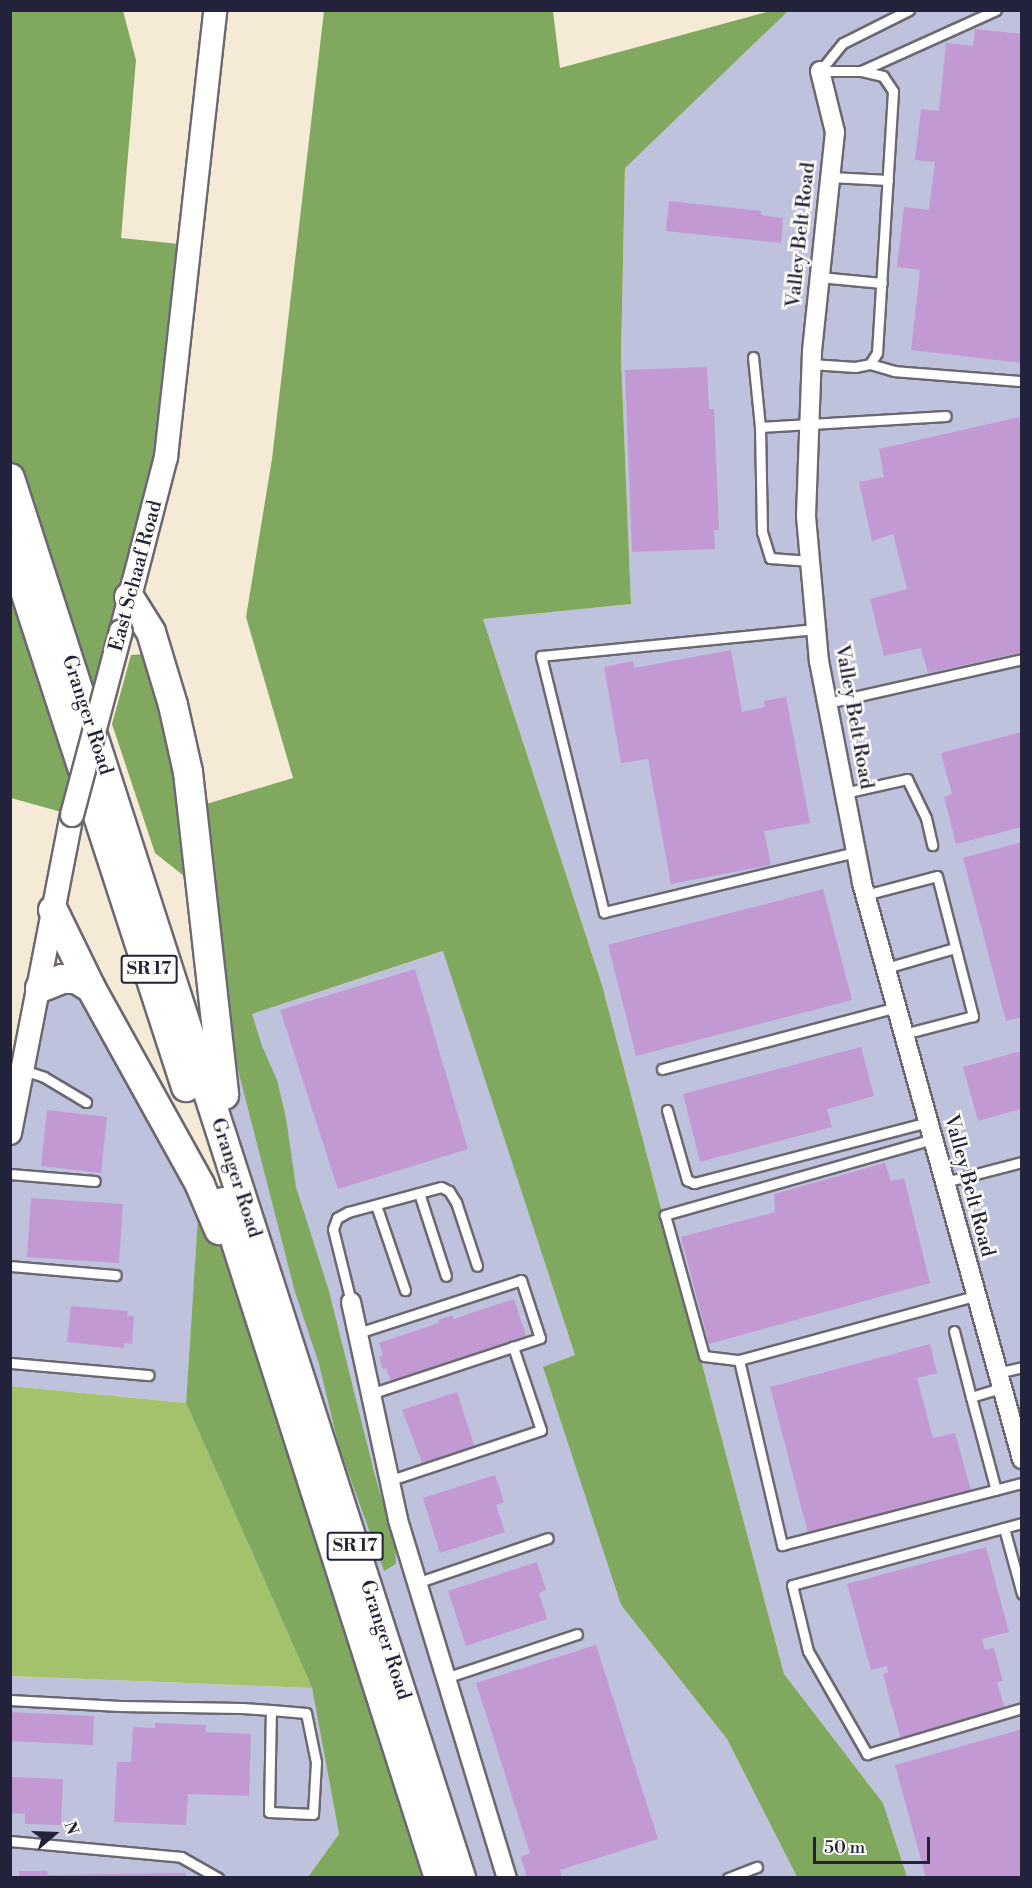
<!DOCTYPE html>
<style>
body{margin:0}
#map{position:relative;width:1032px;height:1888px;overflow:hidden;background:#f5ead5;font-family:"Libre Bodoni",serif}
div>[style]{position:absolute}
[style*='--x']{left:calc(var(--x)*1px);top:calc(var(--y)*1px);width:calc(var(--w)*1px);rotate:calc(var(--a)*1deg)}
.industrial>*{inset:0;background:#bfc2dd}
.green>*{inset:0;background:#a2c26b}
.forest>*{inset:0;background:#81a85f}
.building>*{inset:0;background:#c399d3}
.roads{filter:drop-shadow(2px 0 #6c6871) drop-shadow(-2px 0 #6c6871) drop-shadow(0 2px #6c6871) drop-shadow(0 -2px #6c6871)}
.service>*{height:9px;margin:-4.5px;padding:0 4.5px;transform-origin:4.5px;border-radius:4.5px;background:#fff}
.minor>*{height:18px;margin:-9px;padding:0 9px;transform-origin:9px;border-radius:9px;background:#fff}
.tertiary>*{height:22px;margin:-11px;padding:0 11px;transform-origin:11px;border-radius:11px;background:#fff}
.primary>*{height:28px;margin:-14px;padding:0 14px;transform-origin:14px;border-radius:14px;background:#fff}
.bridges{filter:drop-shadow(2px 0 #6c6871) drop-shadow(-2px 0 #6c6871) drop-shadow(0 2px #6c6871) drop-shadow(0 -2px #6c6871)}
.tertiary-bridge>*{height:22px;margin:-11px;padding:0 11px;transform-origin:11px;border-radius:11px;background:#fff}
span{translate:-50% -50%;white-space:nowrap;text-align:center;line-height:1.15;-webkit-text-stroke:5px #fdfcf7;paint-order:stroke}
.shield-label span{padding:2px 4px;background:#fdfcf7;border:2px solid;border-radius:4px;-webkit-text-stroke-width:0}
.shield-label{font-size:18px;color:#22223b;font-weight:700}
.street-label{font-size:20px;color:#22223b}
.frame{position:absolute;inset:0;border:12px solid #22223b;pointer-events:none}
.north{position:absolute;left:24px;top:1804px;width:60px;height:60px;-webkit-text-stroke:4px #fdfcf7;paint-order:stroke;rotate:71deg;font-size:16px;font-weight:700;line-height:24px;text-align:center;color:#22223b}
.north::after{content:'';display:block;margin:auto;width:21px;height:27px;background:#22223b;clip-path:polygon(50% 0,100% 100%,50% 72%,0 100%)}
.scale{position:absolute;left:813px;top:1837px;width:117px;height:27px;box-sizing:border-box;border:3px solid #22223b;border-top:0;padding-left:8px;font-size:18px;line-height:21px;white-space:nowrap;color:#22223b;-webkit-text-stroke:4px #fdfcf7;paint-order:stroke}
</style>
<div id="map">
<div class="industrial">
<i style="clip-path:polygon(778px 11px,1021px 11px,1021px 1877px,907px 1877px,883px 1803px,784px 1674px,602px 985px,483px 619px,631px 604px,621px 357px,625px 167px)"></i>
<i style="clip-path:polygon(444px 951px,575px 1355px,544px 1367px,621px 1605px,727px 1739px,797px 1877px,461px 1877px,247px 1215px,224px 1091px,215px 1026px)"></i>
<i style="clip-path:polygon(76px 979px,200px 1185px,186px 1403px,11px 1386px,11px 1133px,40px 988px)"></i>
<i style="clip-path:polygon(11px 1676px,312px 1688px,339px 1834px,308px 1877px,11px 1878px)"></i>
</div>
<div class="green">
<i style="clip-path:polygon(11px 1386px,186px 1403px,312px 1688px,11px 1676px)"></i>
</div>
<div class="forest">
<i style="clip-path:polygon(10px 11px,123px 11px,136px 60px,121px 238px,189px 245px,166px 457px,93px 732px,11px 478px)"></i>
<i style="clip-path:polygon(324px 11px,553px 11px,560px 68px,770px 11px,788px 11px,625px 168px,621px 357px,631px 604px,483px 619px,602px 985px,784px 1674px,883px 1803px,907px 1877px,797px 1877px,727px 1739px,621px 1605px,543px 1367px,575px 1355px,443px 951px,252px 1014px,262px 1046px,277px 1080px,286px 1118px,296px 1187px,329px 1291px,374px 1472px,395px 1545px,396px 1564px,384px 1571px,339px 1447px,319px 1364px,295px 1292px,226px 1023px,193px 808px,293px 778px,246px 617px,272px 459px)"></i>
<i style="clip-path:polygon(11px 581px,84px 767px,72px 815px,11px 798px)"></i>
<i style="clip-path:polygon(145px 654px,173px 756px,183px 828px,184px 876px,155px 853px,112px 724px,131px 655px)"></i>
<i style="clip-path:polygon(200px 1185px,212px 1211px,439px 1877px,308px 1877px,339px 1834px,312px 1688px,186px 1403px)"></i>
</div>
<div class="building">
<i style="clip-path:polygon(975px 29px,1022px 34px,1022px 363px,911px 350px,920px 270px,897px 267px,904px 207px,929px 210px,935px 162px,915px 160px,921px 109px,939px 111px,946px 43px,973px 46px)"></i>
<i style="clip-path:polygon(669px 201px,761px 211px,761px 215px,783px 218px,781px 243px,666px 231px)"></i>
<i style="clip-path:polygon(707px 367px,709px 409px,714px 409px,719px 530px,714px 530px,715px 549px,632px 552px,625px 370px)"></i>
<i style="clip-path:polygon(1019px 417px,1022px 434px,1022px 652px,928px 673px,921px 648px,884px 656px,870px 599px,907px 589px,893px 534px,872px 541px,859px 482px,884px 477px,879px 449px)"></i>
<i style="clip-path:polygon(731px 650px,742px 712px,765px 707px,764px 701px,786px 697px,810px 823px,764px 831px,771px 865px,671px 884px,648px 759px,621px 763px,604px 667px,633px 661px,634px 668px)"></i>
<i style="clip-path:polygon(1022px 732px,1022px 827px,956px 844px,944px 797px,952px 794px,941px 753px)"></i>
<i style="clip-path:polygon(1022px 842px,1022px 1017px,1006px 1021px,963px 858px)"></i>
<i style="clip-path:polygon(823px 889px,852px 1000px,636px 1056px,608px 945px)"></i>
<i style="clip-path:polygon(415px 969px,468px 1149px,338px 1189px,280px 1010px)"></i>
<i style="clip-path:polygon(861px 1047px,874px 1096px,827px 1109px,832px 1127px,700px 1162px,683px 1094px)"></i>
<i style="clip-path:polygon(1022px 1051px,1022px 1109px,978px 1121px,963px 1067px)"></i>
<i style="clip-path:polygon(47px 1110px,107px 1117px,101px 1173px,41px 1166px)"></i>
<i style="clip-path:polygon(885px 1163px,891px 1181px,904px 1178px,930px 1283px,709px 1344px,681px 1237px,775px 1212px,774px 1194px)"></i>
<i style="clip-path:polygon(31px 1198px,123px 1204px,119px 1263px,27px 1257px)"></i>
<i style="clip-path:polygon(514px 1299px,526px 1336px,467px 1356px,468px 1359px,452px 1365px,450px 1361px,391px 1381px,386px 1368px,383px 1369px,379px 1357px,383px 1355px,379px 1343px,439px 1323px,438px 1320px,453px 1315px,453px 1319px)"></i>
<i style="clip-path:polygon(71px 1306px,128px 1311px,127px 1316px,134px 1316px,132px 1344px,124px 1343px,124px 1348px,67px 1342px)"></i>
<i style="clip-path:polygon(930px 1344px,937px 1373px,917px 1378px,933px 1438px,955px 1433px,971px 1490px,808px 1533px,770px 1387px)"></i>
<i style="clip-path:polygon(457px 1392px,475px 1448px,423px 1465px,402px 1410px)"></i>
<i style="clip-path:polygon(495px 1475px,504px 1502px,496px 1505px,505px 1532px,440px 1553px,423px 1498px)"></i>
<i style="clip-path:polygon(986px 1547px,1009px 1632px,982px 1639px,985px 1650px,994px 1648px,1003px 1681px,997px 1682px,1006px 1712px,901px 1740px,883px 1674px,888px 1673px,887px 1666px,871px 1670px,847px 1584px)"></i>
<i style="clip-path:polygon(537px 1562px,546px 1590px,539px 1593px,547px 1619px,466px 1646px,448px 1591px)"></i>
<i style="clip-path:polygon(596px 1645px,658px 1839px,560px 1870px,562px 1878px,527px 1878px,521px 1857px,530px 1853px,476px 1683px)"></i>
<i style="clip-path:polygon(10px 1712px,94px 1716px,93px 1745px,10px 1741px)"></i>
<i style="clip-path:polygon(155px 1723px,206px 1725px,206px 1732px,251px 1734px,249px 1796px,188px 1794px,186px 1825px,114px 1822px,117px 1762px,131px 1762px,133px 1727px,155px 1728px)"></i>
<i style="clip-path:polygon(1022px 1729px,1022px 1878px,926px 1878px,895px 1765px)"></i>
<i style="clip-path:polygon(10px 1777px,63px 1779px,61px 1825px,25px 1824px,25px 1814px,10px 1813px)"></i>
<i style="clip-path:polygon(19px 1871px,47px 1871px,48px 1875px,186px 1873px,186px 1878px,20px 1878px)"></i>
</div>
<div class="roads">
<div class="service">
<i style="--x:820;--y:71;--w:41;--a:0"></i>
<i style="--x:861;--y:71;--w:148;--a:-24.3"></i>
<i style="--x:820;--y:71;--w:36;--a:-51"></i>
<i style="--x:843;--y:43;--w:74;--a:-26.6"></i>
<i style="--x:830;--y:177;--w:58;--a:3"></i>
<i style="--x:819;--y:277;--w:63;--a:5.4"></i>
<i style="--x:753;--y:357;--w:70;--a:84.3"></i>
<i style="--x:811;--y:364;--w:44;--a:3.9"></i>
<i style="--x:855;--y:367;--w:15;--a:-11"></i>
<i style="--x:870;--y:364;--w:13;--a:-58"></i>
<i style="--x:877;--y:353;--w:262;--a:-86.5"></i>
<i style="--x:893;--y:91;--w:18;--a:-124"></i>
<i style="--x:883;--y:76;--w:23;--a:-167"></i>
<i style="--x:870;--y:364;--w:25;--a:16"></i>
<i style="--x:894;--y:371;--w:128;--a:4.5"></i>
<i style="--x:810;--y:561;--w:40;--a:-175.7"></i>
<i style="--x:770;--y:558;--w:27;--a:-107"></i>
<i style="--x:762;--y:532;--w:105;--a:-91.1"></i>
<i style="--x:760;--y:427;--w:186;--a:-3.4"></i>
<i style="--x:816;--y:629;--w:276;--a:174.4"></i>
<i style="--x:541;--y:656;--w:264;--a:76.2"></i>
<i style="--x:604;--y:912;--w:259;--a:-13.4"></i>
<i style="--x:827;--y:703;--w:200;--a:-12.7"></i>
<i style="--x:844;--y:793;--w:65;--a:-12.5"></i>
<i style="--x:907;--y:779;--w:43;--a:64"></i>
<i style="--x:926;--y:818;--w:28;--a:77"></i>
<i style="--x:865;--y:895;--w:74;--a:-14.8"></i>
<i style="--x:937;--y:876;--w:145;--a:75.6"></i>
<i style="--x:973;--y:1016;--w:71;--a:165.4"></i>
<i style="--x:886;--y:968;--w:72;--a:-16.2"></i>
<i style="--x:662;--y:1069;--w:242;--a:-14.8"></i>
<i style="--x:23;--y:1070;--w:22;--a:18"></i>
<i style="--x:44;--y:1077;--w:49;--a:30.8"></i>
<i style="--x:667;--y:1110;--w:73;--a:74.1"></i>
<i style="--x:687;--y:1180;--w:8;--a:23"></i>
<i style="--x:694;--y:1183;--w:243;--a:-14.6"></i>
<i style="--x:933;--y:1139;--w:279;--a:164.2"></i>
<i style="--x:665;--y:1215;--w:146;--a:74.5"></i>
<i style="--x:704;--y:1356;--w:35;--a:7"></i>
<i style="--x:739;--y:1360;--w:245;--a:-15.2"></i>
<i style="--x:10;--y:1174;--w:85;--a:4.7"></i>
<i style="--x:945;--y:1182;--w:80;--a:-14.6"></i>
<i style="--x:419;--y:1193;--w:87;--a:72"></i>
<i style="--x:376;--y:1205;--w:90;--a:71.2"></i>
<i style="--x:10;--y:1266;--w:106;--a:4.9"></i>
<i style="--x:351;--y:1302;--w:75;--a:-103.9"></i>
<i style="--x:333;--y:1229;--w:12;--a:-70"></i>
<i style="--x:337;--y:1218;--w:13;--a:-29"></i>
<i style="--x:348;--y:1212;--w:96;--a:-15"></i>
<i style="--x:441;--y:1187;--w:9;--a:27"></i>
<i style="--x:449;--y:1191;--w:13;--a:58"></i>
<i style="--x:456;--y:1202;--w:67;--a:71.8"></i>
<i style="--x:954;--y:1331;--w:68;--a:75.6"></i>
<i style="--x:971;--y:1397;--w:31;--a:-17"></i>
<i style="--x:358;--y:1333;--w:171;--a:-18"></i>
<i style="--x:521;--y:1280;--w:61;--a:71.9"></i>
<i style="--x:540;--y:1338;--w:179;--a:161.8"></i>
<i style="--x:739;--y:1360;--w:190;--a:76.9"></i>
<i style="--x:782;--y:1545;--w:248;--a:-14.5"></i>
<i style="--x:10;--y:1363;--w:139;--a:5"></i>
<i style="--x:997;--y:1373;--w:26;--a:-13"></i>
<i style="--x:971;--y:1397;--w:96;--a:75"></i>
<i style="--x:391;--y:1480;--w:158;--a:-18.4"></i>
<i style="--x:541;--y:1430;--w:88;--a:-108.6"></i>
<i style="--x:1022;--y:1523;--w:238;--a:164.9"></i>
<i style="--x:792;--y:1585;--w:68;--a:76.4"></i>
<i style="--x:808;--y:1651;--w:119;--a:60.2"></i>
<i style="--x:867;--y:1754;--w:162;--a:-16.5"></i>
<i style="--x:1004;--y:1528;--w:68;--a:74.7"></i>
<i style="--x:416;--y:1583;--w:139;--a:-18.8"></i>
<i style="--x:445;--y:1678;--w:139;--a:-18.4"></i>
<i style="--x:10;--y:1700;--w:110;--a:3.1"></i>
<i style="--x:120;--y:1706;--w:122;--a:0.9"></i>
<i style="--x:242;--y:1708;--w:29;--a:4"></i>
<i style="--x:271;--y:1710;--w:35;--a:5"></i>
<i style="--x:306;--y:1713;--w:50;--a:78.5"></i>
<i style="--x:316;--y:1762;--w:52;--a:93.3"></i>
<i style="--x:313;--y:1814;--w:44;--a:-177.4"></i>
<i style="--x:269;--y:1812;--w:102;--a:-88.9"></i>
<i style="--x:10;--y:1841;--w:172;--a:5.3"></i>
<i style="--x:181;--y:1857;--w:43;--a:29.6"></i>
<i style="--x:728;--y:1878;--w:31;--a:-21"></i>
</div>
<div class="minor">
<i style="--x:820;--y:71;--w:63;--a:76.2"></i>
<i style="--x:835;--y:132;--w:221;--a:96"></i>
<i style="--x:812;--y:352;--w:164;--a:92.1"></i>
<i style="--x:806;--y:516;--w:146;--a:84.9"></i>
<i style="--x:819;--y:661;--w:226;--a:79"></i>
<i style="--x:862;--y:883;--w:598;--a:74.48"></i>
<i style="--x:351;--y:1302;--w:223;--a:77.8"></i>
<i style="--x:398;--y:1520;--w:374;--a:73.1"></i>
</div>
<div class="tertiary">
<i style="--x:121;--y:631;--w:180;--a:-75.5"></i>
<i style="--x:166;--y:457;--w:450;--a:-83.7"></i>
<i style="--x:10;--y:1133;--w:324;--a:-79"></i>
</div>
<div class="primary">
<i style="--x:10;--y:478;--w:1471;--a:72.14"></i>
<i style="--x:10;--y:545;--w:570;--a:72.01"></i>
<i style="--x:129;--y:597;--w:41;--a:57.8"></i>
<i style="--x:151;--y:632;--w:76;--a:73.2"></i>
<i style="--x:173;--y:705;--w:69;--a:77.4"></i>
<i style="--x:188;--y:772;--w:325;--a:83.6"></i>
<i style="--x:53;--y:910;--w:87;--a:64"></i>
<i style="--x:91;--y:988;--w:225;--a:61"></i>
<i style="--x:200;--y:1185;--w:49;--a:67.1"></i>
<i style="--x:40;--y:988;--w:24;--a:-22"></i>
<i style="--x:62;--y:979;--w:14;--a:0"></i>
<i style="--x:76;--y:979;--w:17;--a:31"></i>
<i style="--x:223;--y:1202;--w:710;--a:72.28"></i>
</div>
</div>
<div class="bridges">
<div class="tertiary-bridge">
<i style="--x:72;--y:815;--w:190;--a:-75.1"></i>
</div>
</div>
<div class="shield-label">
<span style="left:149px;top:969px">SR 17</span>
<span style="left:355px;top:1546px">SR 17</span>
</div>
<div class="street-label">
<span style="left:801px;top:235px;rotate:-84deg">Valley Belt Road</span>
<span style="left:136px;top:576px;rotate:-75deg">East Schaaf Road</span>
<span style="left:87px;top:715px;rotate:72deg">Granger Road</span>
<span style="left:854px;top:717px;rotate:80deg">Valley Belt Road</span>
<span style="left:236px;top:1178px;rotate:72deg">Granger Road</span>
<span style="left:969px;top:1186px;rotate:75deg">Valley Belt Road</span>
<span style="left:385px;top:1640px;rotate:72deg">Granger Road</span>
</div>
<div class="frame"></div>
<div class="north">N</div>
<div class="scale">50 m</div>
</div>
